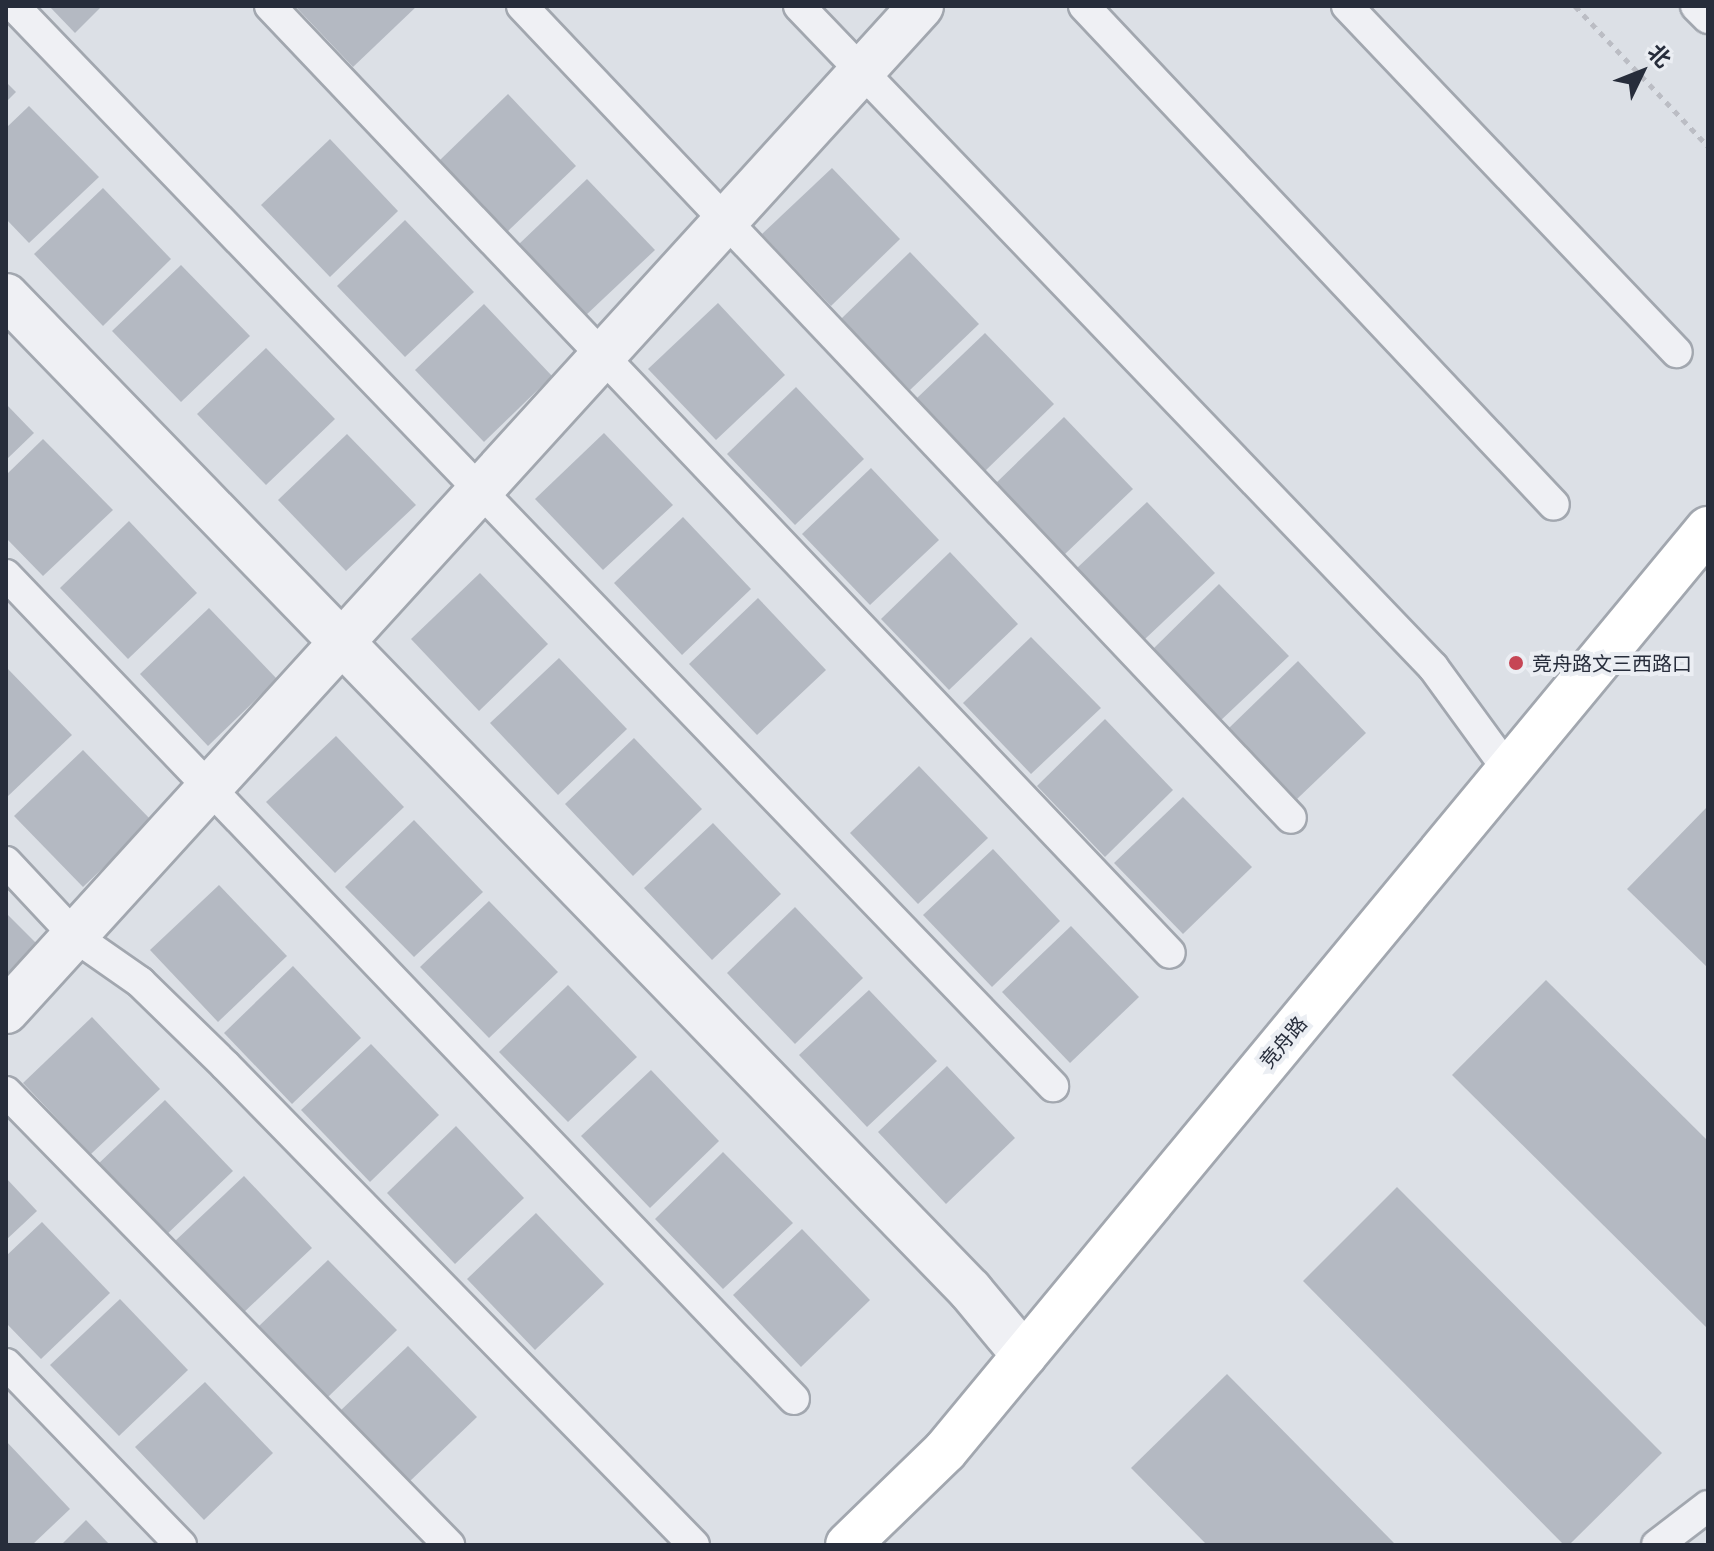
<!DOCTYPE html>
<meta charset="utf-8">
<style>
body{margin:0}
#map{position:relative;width:1714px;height:1551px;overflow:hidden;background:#dce0e6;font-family:"Golos Text","Noto Sans SC",sans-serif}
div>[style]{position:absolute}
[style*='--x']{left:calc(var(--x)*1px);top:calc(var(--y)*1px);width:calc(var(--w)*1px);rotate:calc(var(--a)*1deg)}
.building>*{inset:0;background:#b4b9c2}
.path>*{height:5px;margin-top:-2.5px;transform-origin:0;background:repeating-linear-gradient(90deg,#bbbdc4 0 6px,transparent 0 12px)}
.roads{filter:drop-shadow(2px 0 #a2a7af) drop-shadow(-2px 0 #a2a7af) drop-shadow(0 2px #a2a7af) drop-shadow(0 -2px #a2a7af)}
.lane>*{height:30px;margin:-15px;padding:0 15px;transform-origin:15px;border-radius:15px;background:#eff0f4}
.street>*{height:44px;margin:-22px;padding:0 22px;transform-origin:22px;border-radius:22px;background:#eff0f4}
.secondary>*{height:44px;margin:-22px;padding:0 22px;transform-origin:22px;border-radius:22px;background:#fff}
.dots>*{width:22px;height:22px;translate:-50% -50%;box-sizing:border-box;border:4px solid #ebeef3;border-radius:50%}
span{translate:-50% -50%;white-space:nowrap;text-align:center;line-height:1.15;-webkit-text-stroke:8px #ebeef3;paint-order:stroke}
.poi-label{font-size:20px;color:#272d3b}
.left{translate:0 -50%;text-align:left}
.street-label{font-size:20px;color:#272d3b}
.frame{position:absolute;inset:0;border:8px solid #272d3b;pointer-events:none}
.north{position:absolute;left:1602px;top:32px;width:80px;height:80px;-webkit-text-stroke:6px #ebeef3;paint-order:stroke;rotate:47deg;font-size:22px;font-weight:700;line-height:32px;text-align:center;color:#272d3b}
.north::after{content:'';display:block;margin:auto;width:28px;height:36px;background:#272d3b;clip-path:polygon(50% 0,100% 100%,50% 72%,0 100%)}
</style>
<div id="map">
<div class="building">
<i style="clip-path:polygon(49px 6px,102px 6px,75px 33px)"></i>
<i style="clip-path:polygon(295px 6px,417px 6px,353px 67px)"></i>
<i style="clip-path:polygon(6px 82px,16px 92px,6px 102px)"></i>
<i style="clip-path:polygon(508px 94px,576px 166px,507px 232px,439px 161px)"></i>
<i style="clip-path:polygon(29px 106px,99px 177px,29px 243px,6px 219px,6px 128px)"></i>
<i style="clip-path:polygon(330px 139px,398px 211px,330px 277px,261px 205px)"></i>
<i style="clip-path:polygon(832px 168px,900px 239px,831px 306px,762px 234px)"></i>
<i style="clip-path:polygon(587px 179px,655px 250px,585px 316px,518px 245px)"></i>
<i style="clip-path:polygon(103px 188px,171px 259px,103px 326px,34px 254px)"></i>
<i style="clip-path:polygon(405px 220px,474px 292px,405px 357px,337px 286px)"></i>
<i style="clip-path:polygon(910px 252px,979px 324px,910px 390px,841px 319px)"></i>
<i style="clip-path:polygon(181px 265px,250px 336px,181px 402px,112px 331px)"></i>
<i style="clip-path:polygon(718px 303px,785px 375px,716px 440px,648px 369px)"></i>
<i style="clip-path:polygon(484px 304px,552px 376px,484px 442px,415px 370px)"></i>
<i style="clip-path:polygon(985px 333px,1054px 404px,985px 471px,916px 399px)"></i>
<i style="clip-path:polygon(266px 348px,335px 419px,266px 485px,197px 414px)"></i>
<i style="clip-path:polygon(796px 387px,864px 459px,795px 525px,727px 454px)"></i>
<i style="clip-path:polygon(6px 404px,34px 433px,6px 460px)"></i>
<i style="clip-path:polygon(1064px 417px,1133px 489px,1064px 555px,995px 484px)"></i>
<i style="clip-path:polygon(604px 433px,673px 505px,603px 570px,535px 499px)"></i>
<i style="clip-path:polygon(347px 434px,416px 505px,346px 571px,278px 500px)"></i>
<i style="clip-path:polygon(43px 439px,113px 510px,43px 576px,6px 538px,6px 475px)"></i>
<i style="clip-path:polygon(871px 468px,939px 540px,870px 605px,802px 534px)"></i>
<i style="clip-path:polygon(1147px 502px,1215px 573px,1145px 639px,1077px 568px)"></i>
<i style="clip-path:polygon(683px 517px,751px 589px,682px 655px,614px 583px)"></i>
<i style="clip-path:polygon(129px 521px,197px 593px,128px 659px,60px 588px)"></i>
<i style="clip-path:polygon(950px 552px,1018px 624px,949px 690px,881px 619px)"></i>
<i style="clip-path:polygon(480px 573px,548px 644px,479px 711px,411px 639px)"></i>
<i style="clip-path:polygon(1219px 584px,1289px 656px,1219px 722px,1151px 651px)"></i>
<i style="clip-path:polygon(758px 598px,826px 670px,757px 735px,689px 664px)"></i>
<i style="clip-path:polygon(209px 608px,277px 679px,208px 746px,140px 674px)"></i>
<i style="clip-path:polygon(1031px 637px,1101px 708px,1031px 774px,963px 703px)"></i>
<i style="clip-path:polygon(559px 658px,627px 729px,558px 795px,490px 723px)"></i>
<i style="clip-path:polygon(1298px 661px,1366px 733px,1297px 799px,1229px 728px)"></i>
<i style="clip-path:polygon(6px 667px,72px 735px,6px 798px)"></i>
<i style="clip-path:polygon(1105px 719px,1173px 790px,1105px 857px,1037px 786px)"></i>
<i style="clip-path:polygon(336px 736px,404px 807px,335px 873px,266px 802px)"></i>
<i style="clip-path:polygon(634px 738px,702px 809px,633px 876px,565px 804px)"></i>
<i style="clip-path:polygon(83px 750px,152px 821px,83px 887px,14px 816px)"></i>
<i style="clip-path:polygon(919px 766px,988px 838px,918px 904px,850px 833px)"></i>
<i style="clip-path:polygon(1183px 797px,1252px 867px,1183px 934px,1114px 863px)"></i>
<i style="clip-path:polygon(1708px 806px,1708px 968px,1627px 889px)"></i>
<i style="clip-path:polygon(414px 820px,483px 892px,414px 957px,345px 887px)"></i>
<i style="clip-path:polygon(713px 823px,781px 894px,712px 960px,644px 888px)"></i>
<i style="clip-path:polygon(993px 849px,1060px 921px,992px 987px,923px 915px)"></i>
<i style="clip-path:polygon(219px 885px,287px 956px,218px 1022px,150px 950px)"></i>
<i style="clip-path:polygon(489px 901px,558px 972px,489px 1038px,420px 967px)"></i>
<i style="clip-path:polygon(795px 907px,863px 978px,795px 1044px,727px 973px)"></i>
<i style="clip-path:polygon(6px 913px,38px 945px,6px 975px)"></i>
<i style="clip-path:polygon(1071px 926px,1139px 997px,1070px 1063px,1002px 992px)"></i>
<i style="clip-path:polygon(293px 966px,361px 1038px,292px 1104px,224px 1033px)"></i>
<i style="clip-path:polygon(1546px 980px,1708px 1141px,1708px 1329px,1452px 1075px)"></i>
<i style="clip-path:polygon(568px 985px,637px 1057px,568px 1122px,499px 1052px)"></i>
<i style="clip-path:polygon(869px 990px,937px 1061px,867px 1127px,799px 1055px)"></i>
<i style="clip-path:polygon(92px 1017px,160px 1089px,91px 1154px,23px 1083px)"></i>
<i style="clip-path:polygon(371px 1044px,439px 1115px,370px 1182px,301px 1110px)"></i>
<i style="clip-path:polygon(947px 1066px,1015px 1138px,946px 1204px,878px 1132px)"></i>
<i style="clip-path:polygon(651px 1070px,719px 1141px,650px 1208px,581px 1136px)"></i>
<i style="clip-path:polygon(165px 1100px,233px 1171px,164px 1237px,96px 1166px)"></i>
<i style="clip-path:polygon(456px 1126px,524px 1198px,455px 1264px,387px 1193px)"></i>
<i style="clip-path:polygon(723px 1152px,793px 1223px,723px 1289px,655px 1219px)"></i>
<i style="clip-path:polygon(244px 1176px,312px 1248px,242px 1314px,174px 1242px)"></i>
<i style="clip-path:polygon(6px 1178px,37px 1211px,6px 1240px)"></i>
<i style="clip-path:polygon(1397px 1187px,1662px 1453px,1569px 1545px,1564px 1545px,1303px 1281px)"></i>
<i style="clip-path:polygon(536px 1213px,604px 1284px,535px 1350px,467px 1279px)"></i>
<i style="clip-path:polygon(42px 1222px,110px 1293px,41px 1359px,6px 1323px,6px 1256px)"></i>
<i style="clip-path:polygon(802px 1229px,870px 1300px,801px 1367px,733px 1295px)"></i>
<i style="clip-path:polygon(328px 1260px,397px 1330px,328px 1397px,259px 1326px)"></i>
<i style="clip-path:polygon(120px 1299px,188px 1370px,119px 1436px,50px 1365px)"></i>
<i style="clip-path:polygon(408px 1346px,477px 1417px,408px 1483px,339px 1412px)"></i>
<i style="clip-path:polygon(1227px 1374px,1396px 1545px,1207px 1545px,1131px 1468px)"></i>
<i style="clip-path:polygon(205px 1382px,273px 1453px,204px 1520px,135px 1447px)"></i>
<i style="clip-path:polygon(6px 1441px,70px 1509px,32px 1545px,6px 1545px)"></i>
<i style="clip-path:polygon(86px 1520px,110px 1545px,61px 1545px)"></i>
</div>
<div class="path">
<i style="--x:1575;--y:6;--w:193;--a:46.5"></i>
</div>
<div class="roads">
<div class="lane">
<i style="--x:14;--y:6;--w:1499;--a:46.11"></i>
<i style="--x:270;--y:6;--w:1306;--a:46.46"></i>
<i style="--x:522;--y:6;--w:1118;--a:46.56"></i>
<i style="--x:799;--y:6;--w:916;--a:46.19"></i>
<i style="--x:1433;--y:667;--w:127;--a:53.9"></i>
<i style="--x:1084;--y:6;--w:685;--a:46.71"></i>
<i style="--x:1347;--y:6;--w:478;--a:46.4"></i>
<i style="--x:1696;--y:6;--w:17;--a:45"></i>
<i style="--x:6;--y:575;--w:1140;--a:46.28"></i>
<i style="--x:6;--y:862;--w:104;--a:46.9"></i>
<i style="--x:77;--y:938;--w:77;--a:34.9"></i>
<i style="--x:140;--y:982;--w:119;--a:44.3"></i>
<i style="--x:225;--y:1065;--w:671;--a:45.66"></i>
<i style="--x:6;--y:1092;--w:634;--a:45.64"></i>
<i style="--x:6;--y:1364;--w:252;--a:46"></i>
<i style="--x:1657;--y:1545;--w:64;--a:-37.4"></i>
</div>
<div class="street">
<i style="--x:6;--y:296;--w:1385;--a:45.88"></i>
<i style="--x:970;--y:1290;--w:85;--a:50.3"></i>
<i style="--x:6;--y:1011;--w:1359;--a:-47.68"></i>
</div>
<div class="secondary">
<i style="--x:848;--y:1545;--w:135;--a:-44.1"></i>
<i style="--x:945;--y:1451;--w:1197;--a:-50.39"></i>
</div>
</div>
<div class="dots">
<i style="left:1516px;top:663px;background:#c64655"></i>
</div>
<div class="poi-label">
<span class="left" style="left:1532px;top:663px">竞舟路文三西路口</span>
</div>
<div class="street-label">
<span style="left:1283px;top:1042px;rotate:-50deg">竞舟路</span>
</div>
<div class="frame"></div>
<div class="north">北</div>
</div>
